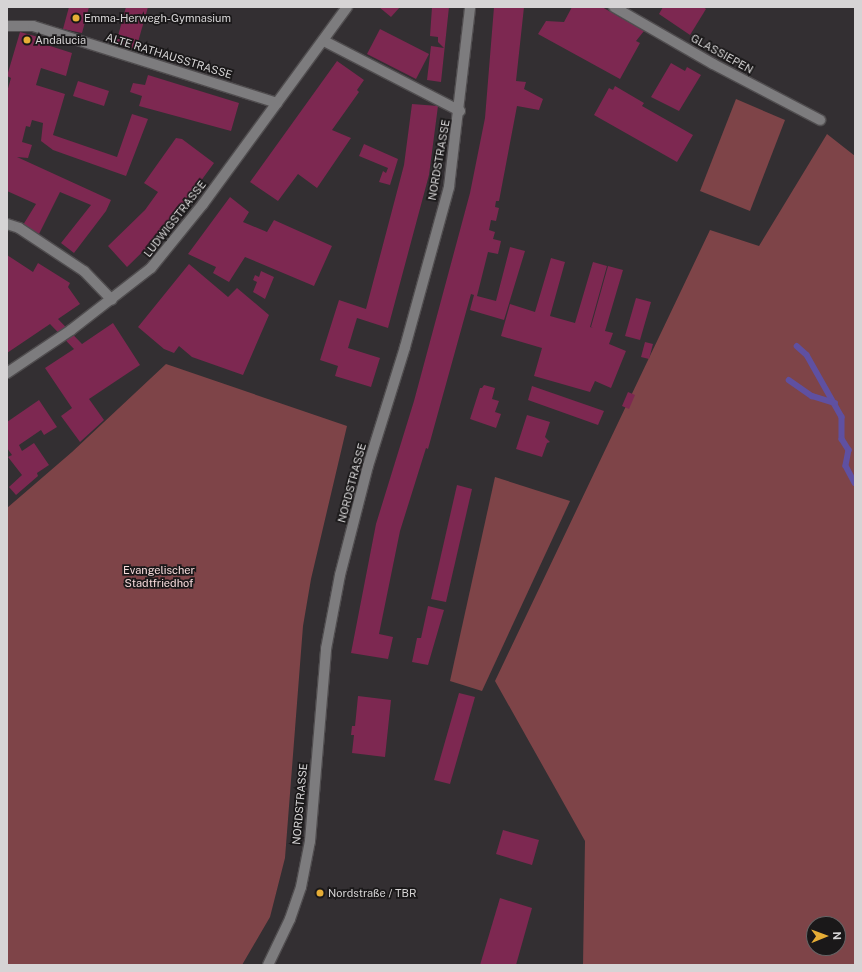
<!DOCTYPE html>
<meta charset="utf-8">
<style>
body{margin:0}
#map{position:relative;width:862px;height:972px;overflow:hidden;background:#332f32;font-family:"Public Sans",sans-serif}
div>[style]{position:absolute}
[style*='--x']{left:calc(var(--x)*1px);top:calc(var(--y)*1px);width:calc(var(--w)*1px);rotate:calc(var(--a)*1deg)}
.green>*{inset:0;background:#7e4448}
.stream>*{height:5.5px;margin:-2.75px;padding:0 2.75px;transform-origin:2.75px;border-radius:2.75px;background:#5f50a1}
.building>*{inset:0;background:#7d2851}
.roads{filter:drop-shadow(1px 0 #504d4f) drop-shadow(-1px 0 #504d4f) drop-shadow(0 1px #504d4f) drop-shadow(0 -1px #504d4f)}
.minor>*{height:10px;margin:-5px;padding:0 5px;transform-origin:5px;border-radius:5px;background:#7d7c7e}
.dots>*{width:11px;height:11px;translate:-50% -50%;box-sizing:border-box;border:2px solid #1a1819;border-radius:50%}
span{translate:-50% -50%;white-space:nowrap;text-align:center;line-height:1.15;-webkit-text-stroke:3.5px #1a1819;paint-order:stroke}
.poi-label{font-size:11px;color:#d6d4d5}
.left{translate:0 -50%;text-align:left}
.street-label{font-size:11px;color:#d6d4d5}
.park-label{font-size:11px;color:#f7dbdc}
.frame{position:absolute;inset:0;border:8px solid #d6d4d5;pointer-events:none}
.north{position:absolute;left:806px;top:916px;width:40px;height:40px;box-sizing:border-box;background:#1a1819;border:1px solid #656364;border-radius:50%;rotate:89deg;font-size:11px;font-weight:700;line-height:16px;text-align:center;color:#d6d4d5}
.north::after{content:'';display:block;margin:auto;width:14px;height:18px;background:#e6ad36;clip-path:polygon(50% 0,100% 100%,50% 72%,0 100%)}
</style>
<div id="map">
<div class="green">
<i style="clip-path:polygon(736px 99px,785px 120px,750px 211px,700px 191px)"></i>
<i style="clip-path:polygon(evenodd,827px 134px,855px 156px,855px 965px,583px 965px,585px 841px,495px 681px,710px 230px,759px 246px,827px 134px,814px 924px,838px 924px,838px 948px,814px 948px,814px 924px)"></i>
<i style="clip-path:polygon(166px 364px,347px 426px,311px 579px,303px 626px,285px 858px,270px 917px,242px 965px,7px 965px,7px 508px,72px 452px)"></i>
<i style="clip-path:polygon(495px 477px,570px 501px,482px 691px,450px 681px)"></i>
</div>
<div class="stream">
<i style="--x:797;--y:346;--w:13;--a:42"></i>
<i style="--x:807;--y:355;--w:71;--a:60.6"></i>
<i style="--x:842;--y:417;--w:22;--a:90"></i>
<i style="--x:842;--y:439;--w:13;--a:58"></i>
<i style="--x:849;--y:450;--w:16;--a:101"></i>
<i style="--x:846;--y:466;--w:19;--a:62"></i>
<i style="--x:789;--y:380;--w:28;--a:35"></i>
<i style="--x:812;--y:396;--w:24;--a:17"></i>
</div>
<div class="building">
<i style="clip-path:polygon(69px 7px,89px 7px,82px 33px,63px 29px)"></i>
<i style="clip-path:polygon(126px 7px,148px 7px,136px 49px,116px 43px)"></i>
<i style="clip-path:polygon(379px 7px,400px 7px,391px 17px)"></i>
<i style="clip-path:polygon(432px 7px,449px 7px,441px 82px,427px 80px,431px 46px,444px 48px,438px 42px,438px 37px,430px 36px)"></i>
<i style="clip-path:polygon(494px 7px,524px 7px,516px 81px,526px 82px,524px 89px,543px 99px,539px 110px,517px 106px,499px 201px,496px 201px,495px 207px,499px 208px,496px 221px,491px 220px,489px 230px,495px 232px,493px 239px,501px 241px,498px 254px,488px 252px,477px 296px,496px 301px,510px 247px,525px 251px,504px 320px,470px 310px,474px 295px,471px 294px,428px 449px,426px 448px,400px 531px,379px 634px,393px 637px,388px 659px,351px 653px,376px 524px,414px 401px,470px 193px,485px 118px)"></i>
<i style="clip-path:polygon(572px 7px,602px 7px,644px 31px,636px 41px,640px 43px,620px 79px,538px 34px,546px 21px,564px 22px)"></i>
<i style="clip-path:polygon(663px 7px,703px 7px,706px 9px,690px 35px,659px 14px)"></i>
<i style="clip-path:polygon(380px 29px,429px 54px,416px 79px,367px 54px)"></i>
<i style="clip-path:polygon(20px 32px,49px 40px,47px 45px,72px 53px,66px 76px,41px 68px,36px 85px,65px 94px,53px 135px,117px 157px,132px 114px,148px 119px,126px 176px,53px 150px,41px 141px,43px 123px,32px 120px,30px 127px,26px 126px,22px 142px,32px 145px,28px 158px,17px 157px,111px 200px,106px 211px,74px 253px,61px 243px,91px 205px,60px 192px,39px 234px,23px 225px,36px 204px,7px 191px,7px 92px,11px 78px,7px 76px)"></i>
<i style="clip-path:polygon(337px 61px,364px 80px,357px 90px,359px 92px,332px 130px,351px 138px,317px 188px,298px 174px,278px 201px,250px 182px)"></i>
<i style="clip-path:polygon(671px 63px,685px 71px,687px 67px,701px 75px,679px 111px,651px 97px)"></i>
<i style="clip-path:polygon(148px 75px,239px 103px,231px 131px,139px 106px,142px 96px,130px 92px,133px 83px,145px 85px)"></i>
<i style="clip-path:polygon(78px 81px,109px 91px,104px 106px,73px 96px)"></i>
<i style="clip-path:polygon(615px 86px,644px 103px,642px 106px,693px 135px,677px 162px,594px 115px,609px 88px,613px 90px)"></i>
<i style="clip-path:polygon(412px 104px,438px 106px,429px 175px,388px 328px,357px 318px,348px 348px,380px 358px,371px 387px,335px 376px,338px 366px,320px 360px,339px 300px,366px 309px,404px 165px)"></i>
<i style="clip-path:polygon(176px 138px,182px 139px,214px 163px,165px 230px,127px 267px,108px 246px,145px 210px,158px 192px,144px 183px)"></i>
<i style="clip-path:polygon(364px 144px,398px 159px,390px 185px,379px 182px,383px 171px,386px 173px,388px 168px,359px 156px)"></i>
<i style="clip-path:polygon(230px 197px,249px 212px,243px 222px,267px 232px,274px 220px,332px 246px,314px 286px,245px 257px,229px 282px,213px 273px,216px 267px,188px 254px)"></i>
<i style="clip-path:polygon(7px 255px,33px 272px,38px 263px,70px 283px,68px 287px,80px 304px,58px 319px,82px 344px,113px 323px,140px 365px,89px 399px,104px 420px,80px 442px,61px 416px,72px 408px,45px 368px,74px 349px,50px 324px,7px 353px)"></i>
<i style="clip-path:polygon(551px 258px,565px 262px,550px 316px,575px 323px,593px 262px,607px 266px,590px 327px,593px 328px,591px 327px,608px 266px,623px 270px,605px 331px,613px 333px,609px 344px,626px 351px,611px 388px,595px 381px,590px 392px,534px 376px,542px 348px,501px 336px,510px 304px,535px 312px)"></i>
<i style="clip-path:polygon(189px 264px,228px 297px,237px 288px,269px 315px,243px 375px,192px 357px,179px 346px,174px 353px,164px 349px,138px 327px)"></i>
<i style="clip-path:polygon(261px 271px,274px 277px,265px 299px,253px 292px,257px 282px,253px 280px,255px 275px,259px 277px)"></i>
<i style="clip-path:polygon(636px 298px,651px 302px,640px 340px,625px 336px)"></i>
<i style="clip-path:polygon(645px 342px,653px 344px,649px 359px,641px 357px)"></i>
<i style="clip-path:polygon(484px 385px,495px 388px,492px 399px,499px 401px,495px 412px,501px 414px,496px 428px,470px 419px,480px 388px,482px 388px)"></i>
<i style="clip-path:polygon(532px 386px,604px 411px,598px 425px,528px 400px)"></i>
<i style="clip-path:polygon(628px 392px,635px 395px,629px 409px,622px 406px)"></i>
<i style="clip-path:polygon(39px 400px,57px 427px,44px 435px,41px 430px,19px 445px,22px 451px,34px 443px,49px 465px,37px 473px,38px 476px,16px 495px,9px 487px,22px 475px,8px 457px,12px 455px,7px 448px,7px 422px)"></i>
<i style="clip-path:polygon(527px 415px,550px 422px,545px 437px,550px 442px,547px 443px,542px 457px,516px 449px)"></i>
<i style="clip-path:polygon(457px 485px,472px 489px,446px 602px,431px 599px)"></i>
<i style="clip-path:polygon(428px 606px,444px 610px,428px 665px,412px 662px,417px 638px,421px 638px)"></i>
<i style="clip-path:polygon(459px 693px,475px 697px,450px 784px,434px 780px)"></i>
<i style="clip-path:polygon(358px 696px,391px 700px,385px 757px,352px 753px,354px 735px,351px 735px,352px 726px,355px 726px)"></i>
<i style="clip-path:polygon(503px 830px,539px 840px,532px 865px,496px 854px)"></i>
<i style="clip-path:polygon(500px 898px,532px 908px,516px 965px,480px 965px)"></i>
</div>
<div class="roads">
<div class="minor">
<i style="--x:614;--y:7;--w:114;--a:29.9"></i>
<i style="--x:713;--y:64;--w:121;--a:27.6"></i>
<i style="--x:7;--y:26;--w:26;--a:0"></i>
<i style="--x:33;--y:26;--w:256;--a:17.5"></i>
<i style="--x:324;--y:41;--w:153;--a:27.2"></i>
<i style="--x:7;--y:224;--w:13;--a:18"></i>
<i style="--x:19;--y:228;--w:78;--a:33.5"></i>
<i style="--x:84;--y:271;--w:40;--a:46"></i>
<i style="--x:7;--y:373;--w:77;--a:-33.9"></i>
<i style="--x:71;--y:330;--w:101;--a:-37.8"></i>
<i style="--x:151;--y:268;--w:82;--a:-50.9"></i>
<i style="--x:203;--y:204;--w:244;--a:-53.8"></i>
<i style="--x:268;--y:965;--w:51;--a:-64.4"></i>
<i style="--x:290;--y:919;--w:34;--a:-71"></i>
<i style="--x:301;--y:887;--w:47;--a:-78.9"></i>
<i style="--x:310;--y:841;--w:193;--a:-85.2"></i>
<i style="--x:326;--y:649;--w:75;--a:-79.3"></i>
<i style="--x:340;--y:575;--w:113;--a:-75.6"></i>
<i style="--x:368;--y:466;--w:125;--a:-72.7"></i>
<i style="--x:405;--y:347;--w:166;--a:-74.6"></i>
<i style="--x:449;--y:187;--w:181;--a:-83.3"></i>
</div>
</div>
<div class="dots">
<i style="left:76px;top:18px;background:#e6ad36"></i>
<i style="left:27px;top:40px;background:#e6ad36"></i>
<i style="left:320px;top:893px;background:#e6ad36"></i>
</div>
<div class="poi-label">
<span class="left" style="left:84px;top:18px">Emma-Herwegh-Gymnasium</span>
<span class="left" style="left:35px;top:40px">Andalucia</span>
<span class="left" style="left:328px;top:893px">Nordstraße / TBR</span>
</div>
<div class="street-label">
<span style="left:722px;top:54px;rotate:29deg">GLASSIEPEN</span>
<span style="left:169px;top:56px;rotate:17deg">ALTE RATHAUSSTRASSE</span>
<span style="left:439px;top:160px;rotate:-80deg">NORDSTRASSE</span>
<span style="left:175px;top:219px;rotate:-52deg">LUDWIGSTRASSE</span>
<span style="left:352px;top:483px;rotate:-75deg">NORDSTRASSE</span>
<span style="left:300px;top:804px;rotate:-85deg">NORDSTRASSE</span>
</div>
<div class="park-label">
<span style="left:159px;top:577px">Evangelischer<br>Stadtfriedhof</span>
</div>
<div class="frame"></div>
<div class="north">N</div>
</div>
